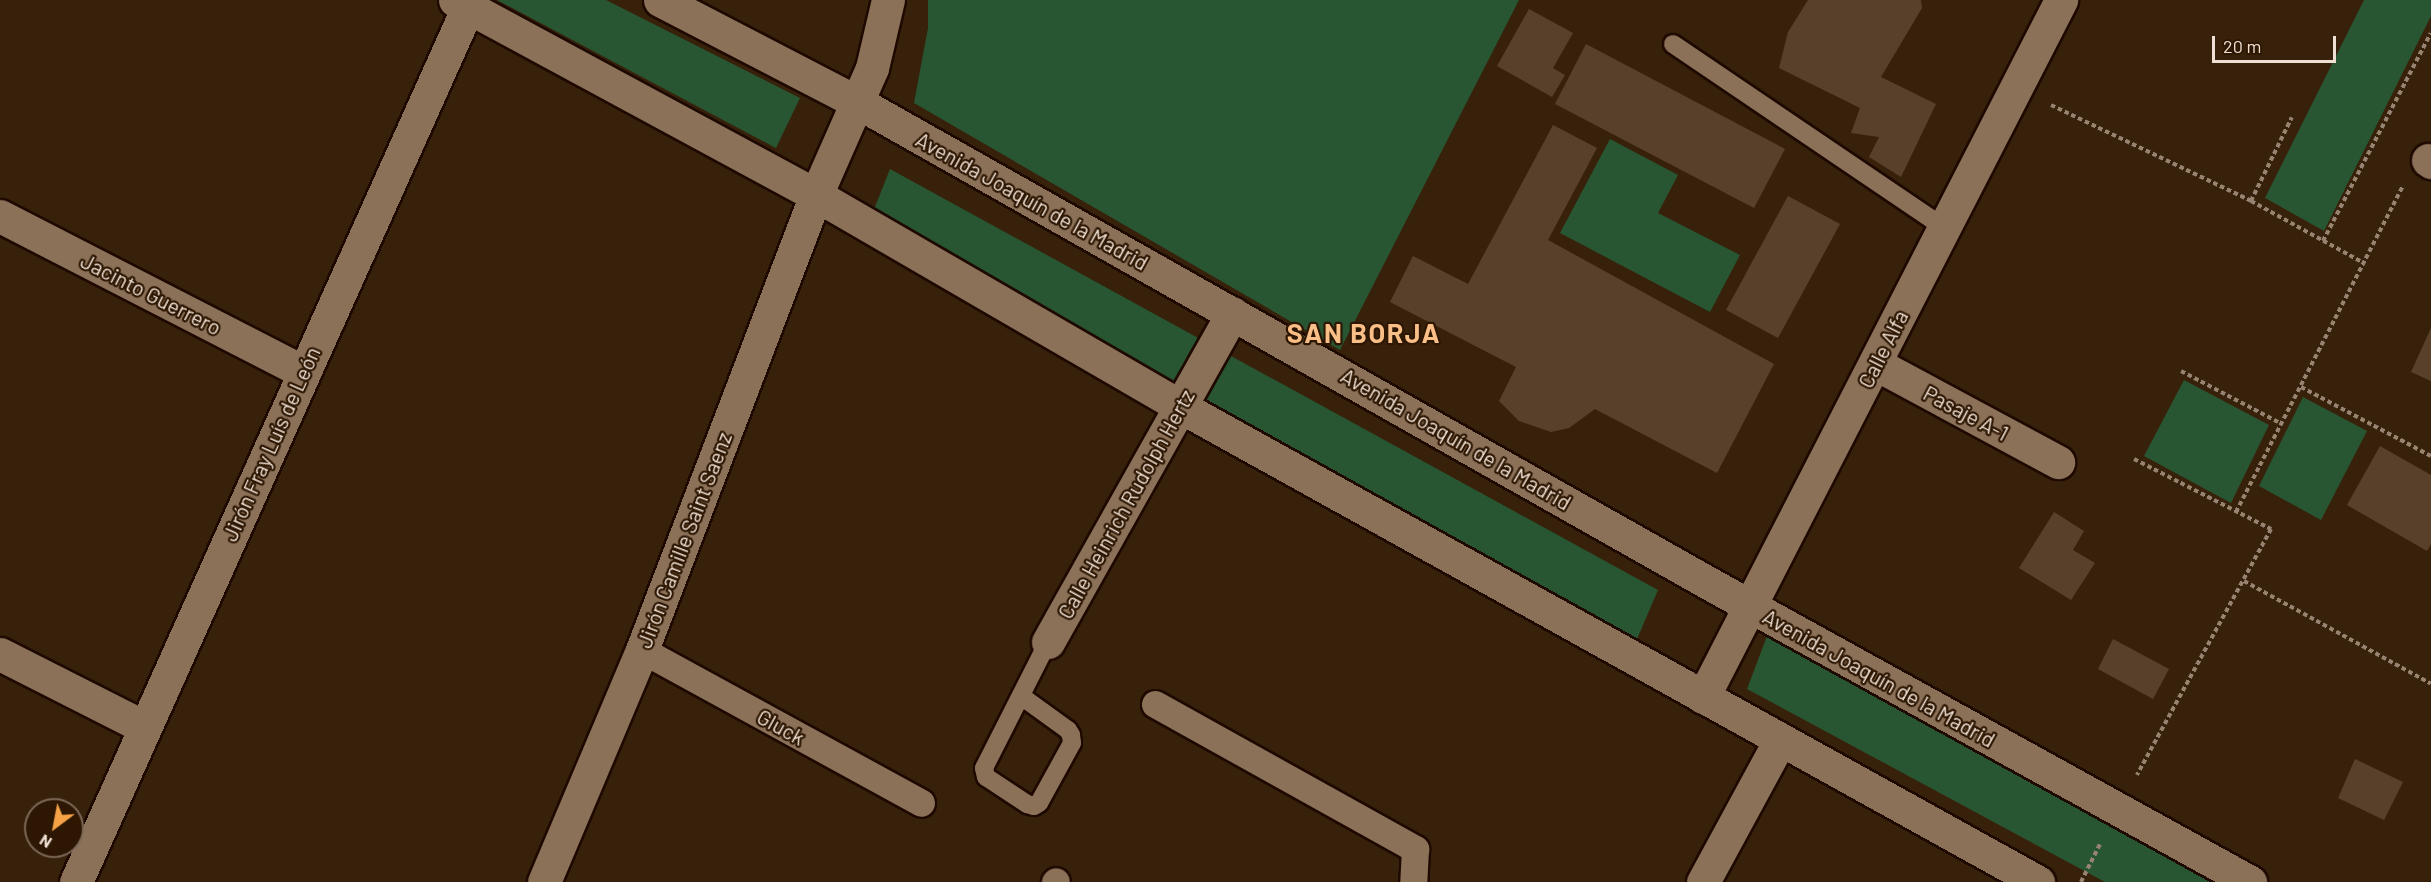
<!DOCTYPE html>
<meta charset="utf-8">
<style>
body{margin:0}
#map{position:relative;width:2431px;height:882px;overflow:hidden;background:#38210a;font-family:Barlow,sans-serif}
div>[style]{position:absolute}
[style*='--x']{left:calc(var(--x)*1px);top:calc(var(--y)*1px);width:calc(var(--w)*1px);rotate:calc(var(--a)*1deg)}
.green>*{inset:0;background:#285632}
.building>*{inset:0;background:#59402a}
.path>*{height:4px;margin-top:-2px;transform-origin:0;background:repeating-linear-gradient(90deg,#968371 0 4.5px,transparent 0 7.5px)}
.roads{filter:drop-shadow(2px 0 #1e0900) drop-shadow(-2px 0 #1e0900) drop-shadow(0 2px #1e0900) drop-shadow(0 -2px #1e0900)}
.service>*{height:18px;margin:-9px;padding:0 9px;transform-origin:9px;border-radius:9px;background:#8c7159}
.pedestrian>*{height:27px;margin:-13.5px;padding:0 13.5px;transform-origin:13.5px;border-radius:13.5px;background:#8c7159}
.minor>*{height:33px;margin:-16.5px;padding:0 16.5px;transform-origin:16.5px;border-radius:16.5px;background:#8c7159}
.tertiary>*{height:33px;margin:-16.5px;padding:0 16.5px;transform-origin:16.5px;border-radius:16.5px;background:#8c7159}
span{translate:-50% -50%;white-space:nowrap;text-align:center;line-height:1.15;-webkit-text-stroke:4.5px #2d1702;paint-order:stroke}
.street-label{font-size:21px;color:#f0e0d3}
.district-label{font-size:27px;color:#fabf86;font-weight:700;letter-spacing:1.5px}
.north{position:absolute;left:24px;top:798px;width:60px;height:60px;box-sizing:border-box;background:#2d1702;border:2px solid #7b6756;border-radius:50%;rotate:212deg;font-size:16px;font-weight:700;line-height:24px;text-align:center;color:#f0e0d3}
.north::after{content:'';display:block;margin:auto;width:21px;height:27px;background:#f6a246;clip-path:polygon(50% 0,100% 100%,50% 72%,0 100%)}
.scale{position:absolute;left:2212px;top:36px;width:124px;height:27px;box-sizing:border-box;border:3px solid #f0e0d3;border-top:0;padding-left:8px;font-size:18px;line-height:21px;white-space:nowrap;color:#f0e0d3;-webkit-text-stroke:4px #2d1702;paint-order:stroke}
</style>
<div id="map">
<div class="green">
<i style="clip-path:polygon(497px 0,606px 0,800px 98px,776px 148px)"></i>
<i style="clip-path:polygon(928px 0,1519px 0,1340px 350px,914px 103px,928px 28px)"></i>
<i style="clip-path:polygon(2364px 0,2431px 0,2431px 16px,2324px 231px,2265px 198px)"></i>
<i style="clip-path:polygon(1610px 139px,1678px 175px,1658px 213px,1740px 255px,1710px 312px,1560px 233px)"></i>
<i style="clip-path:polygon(890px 169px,1658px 590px,1637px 639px,871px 217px)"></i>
<i style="clip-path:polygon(2184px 380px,2269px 425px,2231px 503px,2144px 456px)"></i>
<i style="clip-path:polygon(2303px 397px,2367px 431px,2321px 520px,2259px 486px)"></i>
<i style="clip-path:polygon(1767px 636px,2216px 882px,2105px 882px,1747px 689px)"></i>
</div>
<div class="building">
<i style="clip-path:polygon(1808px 0,1921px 0,1922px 8px,1881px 77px,1936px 104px,1901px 177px,1869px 157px,1879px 137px,1851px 133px,1860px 108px,1779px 68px,1788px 32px)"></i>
<i style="clip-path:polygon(1529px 9px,1573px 33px,1553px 68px,1565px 75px,1552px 97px,1497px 66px)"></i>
<i style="clip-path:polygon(1586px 44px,1785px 149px,1754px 208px,1555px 104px)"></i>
<i style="clip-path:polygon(1553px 125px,1597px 148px,1548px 240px,1774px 364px,1717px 473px,1595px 409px,1569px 428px,1551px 432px,1519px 421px,1499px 401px,1516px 367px,1390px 302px,1413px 256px,1468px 284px)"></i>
<i style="clip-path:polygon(1788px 196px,1840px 224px,1778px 338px,1726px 310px)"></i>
<i style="clip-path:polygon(2431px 328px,2431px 381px,2411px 372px)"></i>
<i style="clip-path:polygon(2380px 446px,2431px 475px,2431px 544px,2427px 551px,2347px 505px)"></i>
<i style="clip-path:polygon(2054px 512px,2084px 531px,2073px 550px,2095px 563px,2071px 600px,2019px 568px)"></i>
<i style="clip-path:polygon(2113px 639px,2169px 669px,2153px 699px,2098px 669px)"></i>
<i style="clip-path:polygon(2355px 759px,2403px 782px,2384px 820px,2338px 798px)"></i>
</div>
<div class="path">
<i style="--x:2051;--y:105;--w:222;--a:25.6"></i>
<i style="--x:2251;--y:201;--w:129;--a:28.8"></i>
<i style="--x:2251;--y:201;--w:93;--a:-64"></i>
<i style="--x:2323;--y:241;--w:234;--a:-62.6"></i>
<i style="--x:2181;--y:371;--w:114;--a:27.7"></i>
<i style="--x:2301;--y:387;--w:147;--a:28"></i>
<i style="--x:2134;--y:459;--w:154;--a:27.1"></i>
<i style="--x:2271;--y:529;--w:280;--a:118.6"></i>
<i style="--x:2236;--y:512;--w:365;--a:-62.9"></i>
<i style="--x:2244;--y:581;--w:213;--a:28.8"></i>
<i style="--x:2081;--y:882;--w:45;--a:-63.4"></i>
</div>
<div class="roads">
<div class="service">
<i style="--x:1673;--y:44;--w:328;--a:34.1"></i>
<i style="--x:1021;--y:696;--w:58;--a:35.9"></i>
<i style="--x:1068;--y:730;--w:6;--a:59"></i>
<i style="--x:1071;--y:735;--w:8;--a:83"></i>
<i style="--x:1072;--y:743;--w:68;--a:118.8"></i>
<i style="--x:1039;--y:803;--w:6;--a:149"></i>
<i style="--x:1034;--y:806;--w:7;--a:-164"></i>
<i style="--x:1027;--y:804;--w:49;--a:-146.6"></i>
<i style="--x:986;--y:777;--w:9;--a:-103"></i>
<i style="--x:984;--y:768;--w:141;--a:-63.1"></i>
</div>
<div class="pedestrian">
<i style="--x:642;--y:650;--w:318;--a:28.7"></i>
<i style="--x:1155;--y:704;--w:298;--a:29.1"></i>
<i style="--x:1415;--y:849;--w:33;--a:93"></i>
<i style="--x:1055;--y:882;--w:1;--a:-45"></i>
</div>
<div class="minor">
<i style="--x:2428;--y:160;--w:4;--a:34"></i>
<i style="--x:0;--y:216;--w:341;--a:27.2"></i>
<i style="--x:1876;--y:364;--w:207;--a:28.3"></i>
<i style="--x:1048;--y:642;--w:377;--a:-60.7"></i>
<i style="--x:0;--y:654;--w:161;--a:26.9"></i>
<i style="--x:1703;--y:697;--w:784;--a:-62.81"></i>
<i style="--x:544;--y:882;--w:252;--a:-67.1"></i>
<i style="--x:642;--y:650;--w:487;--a:-69.1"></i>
<i style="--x:1703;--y:882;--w:162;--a:-61.5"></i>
</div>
<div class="tertiary">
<i style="--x:455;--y:0;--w:410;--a:28.4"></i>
<i style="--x:816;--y:195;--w:422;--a:30.1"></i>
<i style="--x:1181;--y:407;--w:980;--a:29"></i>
<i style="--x:660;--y:0;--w:224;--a:27.4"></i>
<i style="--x:859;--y:103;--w:969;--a:29.47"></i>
<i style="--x:1703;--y:580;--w:625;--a:28.9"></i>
<i style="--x:816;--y:195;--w:139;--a:-66.2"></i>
<i style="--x:872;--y:68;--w:70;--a:-76.8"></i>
<i style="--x:76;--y:882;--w:959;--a:-65.87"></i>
</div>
</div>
<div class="street-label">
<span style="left:1032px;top:201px;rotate:29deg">Avenida Joaquín de la Madrid</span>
<span style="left:151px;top:294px;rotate:27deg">Jacinto Guerrero</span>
<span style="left:1883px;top:349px;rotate:-63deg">Calle Alfa</span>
<span style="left:1966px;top:413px;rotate:28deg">Pasaje A-1</span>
<span style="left:1456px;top:439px;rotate:30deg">Avenida Joaquín de la Madrid</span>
<span style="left:271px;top:444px;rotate:-66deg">Jirón Fray Luís de León</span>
<span style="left:1126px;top:504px;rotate:-61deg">Calle Heinrich Rudolph Hertz</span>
<span style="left:684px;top:540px;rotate:-69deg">Jirón Camille Saint Saenz</span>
<span style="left:1879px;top:678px;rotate:29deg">Avenida Joaquín de la Madrid</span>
<span style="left:781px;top:727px;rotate:29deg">Gluck</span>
</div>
<div class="district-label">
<span style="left:1364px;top:333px">SAN BORJA</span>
</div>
<div class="north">N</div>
<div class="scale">20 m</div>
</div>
